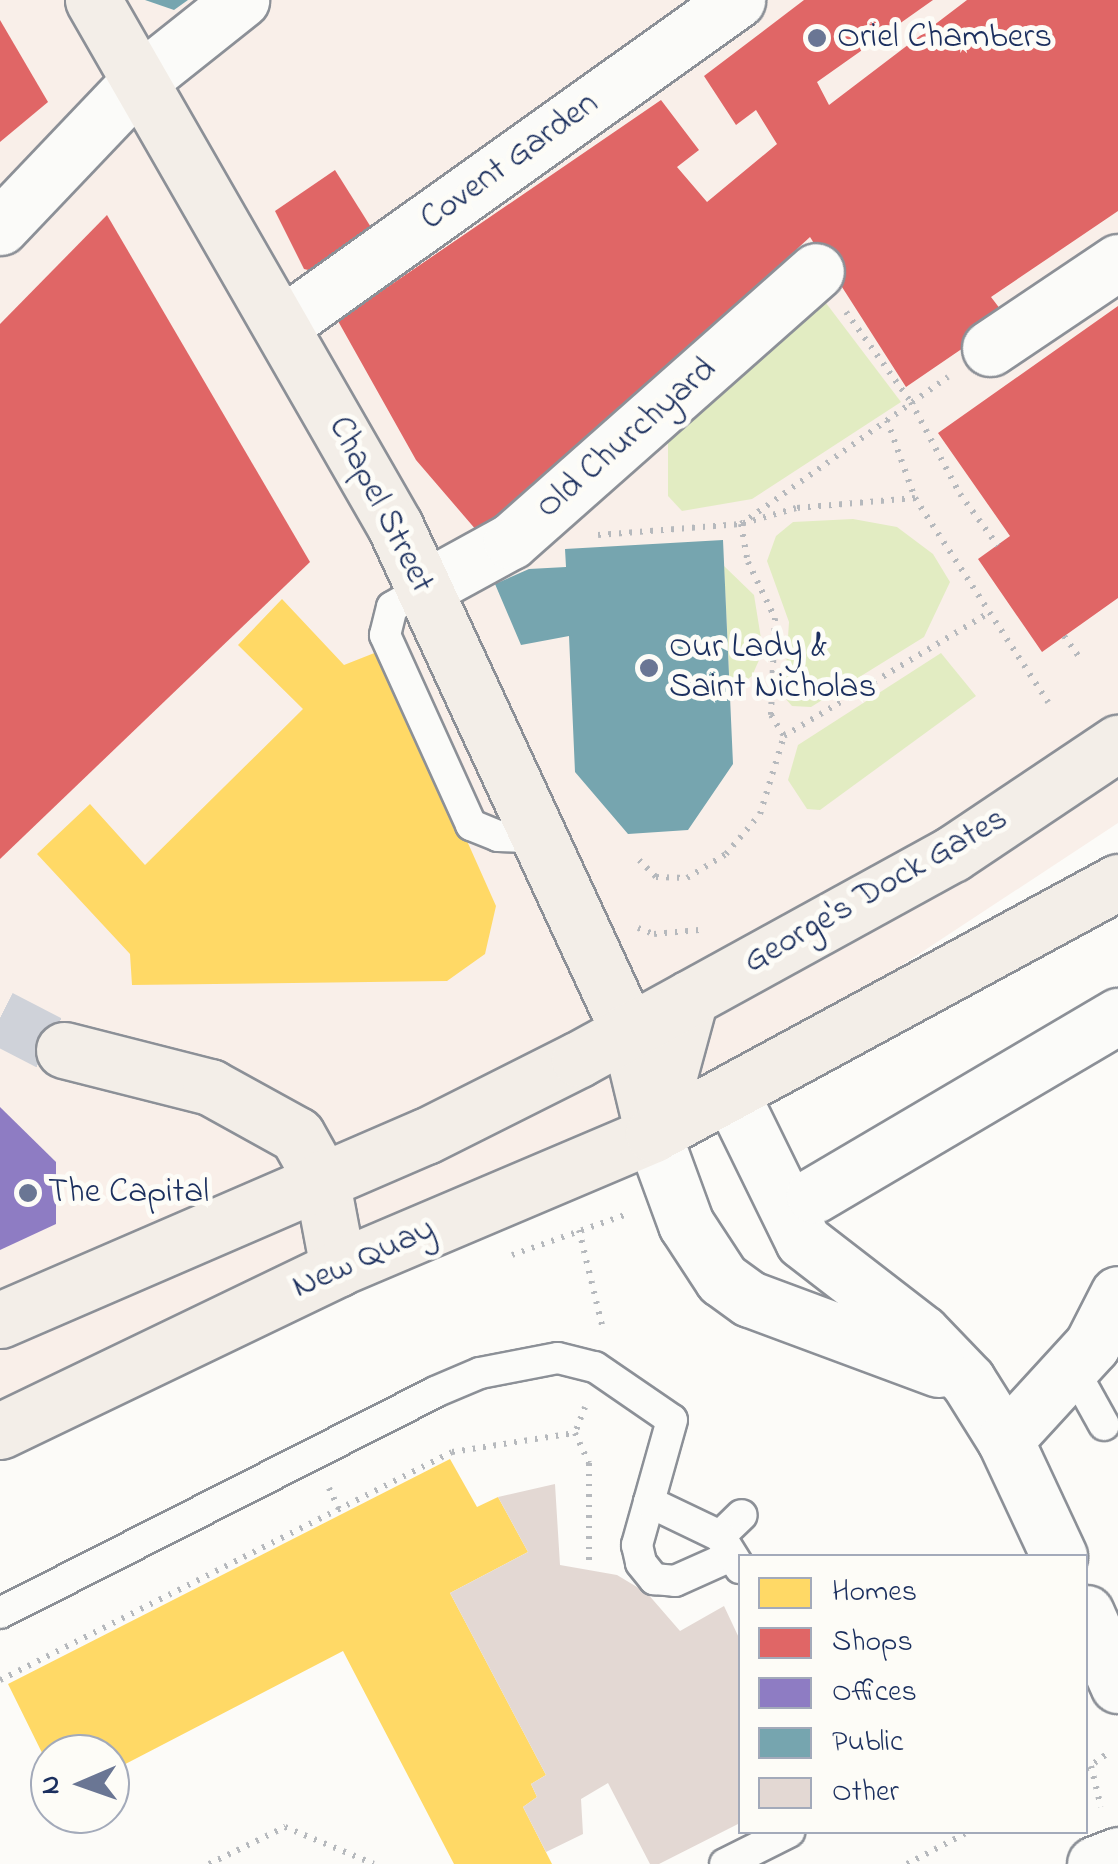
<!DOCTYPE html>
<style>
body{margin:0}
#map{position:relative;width:1118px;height:1864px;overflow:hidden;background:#fcfbf8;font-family:"Indie Flower",sans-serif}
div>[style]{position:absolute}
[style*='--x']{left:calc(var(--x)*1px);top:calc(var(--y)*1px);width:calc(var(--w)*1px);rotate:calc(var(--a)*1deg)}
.built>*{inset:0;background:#f9efe9}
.green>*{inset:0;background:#e2ecc2}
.homes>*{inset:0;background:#ffd966}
.shops>*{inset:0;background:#e06666}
.offices>*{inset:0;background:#8e7cc3}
.public>*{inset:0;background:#76a5af}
.building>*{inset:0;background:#e3d8d3}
.primary-tunnel>*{height:55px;margin-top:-27.5px;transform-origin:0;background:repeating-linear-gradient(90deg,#cfd2d9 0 55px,transparent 0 83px)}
.path>*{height:6px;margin-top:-3px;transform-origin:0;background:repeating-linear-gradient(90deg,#b6b9bd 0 2.5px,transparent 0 10.5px)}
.roads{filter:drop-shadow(2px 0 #8c9097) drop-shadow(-2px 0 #8c9097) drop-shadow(0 2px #8c9097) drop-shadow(0 -2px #8c9097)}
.lane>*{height:30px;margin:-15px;padding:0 15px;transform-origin:15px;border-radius:15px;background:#fbfbf9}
.street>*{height:55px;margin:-27.5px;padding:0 27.5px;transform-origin:27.5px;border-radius:27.5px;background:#fbfbf9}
.secondary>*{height:55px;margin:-27.5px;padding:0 27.5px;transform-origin:27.5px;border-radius:27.5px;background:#fbfbf9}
.primary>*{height:55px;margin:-27.5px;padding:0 27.5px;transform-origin:27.5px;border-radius:27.5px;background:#f3eee8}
.highway>*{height:55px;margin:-27.5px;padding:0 27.5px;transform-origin:27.5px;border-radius:27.5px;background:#f3eee8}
.dots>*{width:28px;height:28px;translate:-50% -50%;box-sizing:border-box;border:5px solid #fdfcf7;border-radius:50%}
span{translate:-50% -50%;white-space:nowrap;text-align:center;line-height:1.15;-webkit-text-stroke:10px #fdfcf7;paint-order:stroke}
.poi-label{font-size:35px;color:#1b2f5e}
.left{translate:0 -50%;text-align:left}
.street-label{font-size:35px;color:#1b2f5e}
.legend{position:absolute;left:738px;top:1554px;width:350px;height:280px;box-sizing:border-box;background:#fdfcf7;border:2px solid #a3aaba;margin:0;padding:12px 18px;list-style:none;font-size:30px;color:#1b2f5e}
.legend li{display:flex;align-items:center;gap:20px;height:50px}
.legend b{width:50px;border:2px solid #a3aaba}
.north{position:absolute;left:30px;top:1734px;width:100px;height:100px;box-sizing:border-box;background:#fdfcf7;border:2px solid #a3aaba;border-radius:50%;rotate:268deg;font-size:28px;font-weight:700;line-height:40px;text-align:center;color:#1b2f5e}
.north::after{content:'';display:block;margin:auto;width:35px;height:45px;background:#6a7694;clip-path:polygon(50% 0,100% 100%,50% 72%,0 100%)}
</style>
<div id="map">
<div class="built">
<i style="clip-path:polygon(0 0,1118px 0,1118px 823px,805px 1029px,0 1416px)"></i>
</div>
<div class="green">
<i style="clip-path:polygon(826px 303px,901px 402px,752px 499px,682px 511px,668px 496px,668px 429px)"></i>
<i style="clip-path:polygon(853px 519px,897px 527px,933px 554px,950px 582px,924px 637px,811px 707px,792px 706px,784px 697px,789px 622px,767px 561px,776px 536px,793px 522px)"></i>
<i style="clip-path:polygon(724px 566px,754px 595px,763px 651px,752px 676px,730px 692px)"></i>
<i style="clip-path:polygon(941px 653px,976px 696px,820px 810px,807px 809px,788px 780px,798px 745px)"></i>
</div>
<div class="homes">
<i style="clip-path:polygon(282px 599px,344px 665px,382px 650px,496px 906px,485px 954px,447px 981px,132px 985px,130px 954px,37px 854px,90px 804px,145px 865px,303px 709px,238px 645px)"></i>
<i style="clip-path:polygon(450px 1459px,477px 1507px,498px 1497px,528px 1552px,450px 1593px,546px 1775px,531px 1784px,537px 1797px,523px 1807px,552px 1864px,454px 1864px,343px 1651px,110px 1772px,110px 1754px,50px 1754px,50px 1769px,8px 1684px)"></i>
</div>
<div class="shops">
<i style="clip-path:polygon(804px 0,933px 0,817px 82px,829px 105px,967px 0,1118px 0,1118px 211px,991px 297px,1007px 318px,906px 387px,810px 237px,492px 529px,477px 531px,416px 460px,338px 321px,661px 100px,699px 150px,677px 167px,707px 202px,777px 144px,756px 110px,736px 125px,704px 76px)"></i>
<i style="clip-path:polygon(0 20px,48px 102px,0 142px)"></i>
<i style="clip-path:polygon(335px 170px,374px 232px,317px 272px,304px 269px,275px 211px)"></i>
<i style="clip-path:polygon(107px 215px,310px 562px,0 859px,0 324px)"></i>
<i style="clip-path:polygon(1118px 306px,1118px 598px,1042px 652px,978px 559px,1010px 536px,938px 433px)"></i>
</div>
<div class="offices">
<i style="clip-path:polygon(0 1107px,56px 1162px,56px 1224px,0 1250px)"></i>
</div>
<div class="public">
<i style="clip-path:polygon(145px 0,188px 0,174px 10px)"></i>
<i style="clip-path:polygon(723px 540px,733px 764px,688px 830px,628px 834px,575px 772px,569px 636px,521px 645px,495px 584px,529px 569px,566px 567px,565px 549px)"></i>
</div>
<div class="building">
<i style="clip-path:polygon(555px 1484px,560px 1565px,617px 1575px,647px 1593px,680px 1631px,724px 1606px,740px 1640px,740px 1823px,659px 1864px,650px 1864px,608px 1783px,581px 1799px,583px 1834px,546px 1852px,523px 1807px,537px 1797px,531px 1784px,546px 1775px,450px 1593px,528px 1552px,498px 1497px)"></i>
</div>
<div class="primary-tunnel">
<i style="--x:0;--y:1017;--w:72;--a:27.3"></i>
</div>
<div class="path">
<i style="--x:846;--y:312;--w:111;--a:54.2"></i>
<i style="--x:911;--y:402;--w:104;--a:62"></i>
<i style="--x:960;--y:494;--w:64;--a:53.8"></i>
<i style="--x:887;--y:420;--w:83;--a:70.3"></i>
<i style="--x:915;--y:498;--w:244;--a:56.9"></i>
<i style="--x:915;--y:498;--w:119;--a:175.2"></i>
<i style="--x:796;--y:508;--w:57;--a:163.8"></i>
<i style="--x:741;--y:524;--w:39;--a:80"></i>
<i style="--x:748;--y:562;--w:62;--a:64.3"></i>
<i style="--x:775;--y:618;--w:97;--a:92.4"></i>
<i style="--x:771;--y:715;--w:25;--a:58"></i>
<i style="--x:784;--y:736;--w:237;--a:-31"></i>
<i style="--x:598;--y:535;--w:143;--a:-4.4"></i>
<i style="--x:741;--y:524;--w:254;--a:-35.4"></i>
<i style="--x:1064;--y:636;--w:24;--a:54"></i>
<i style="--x:639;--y:860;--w:24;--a:45"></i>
<i style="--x:656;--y:877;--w:31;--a:2"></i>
<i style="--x:687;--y:878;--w:46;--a:-31.6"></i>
<i style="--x:726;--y:854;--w:52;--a:-49.6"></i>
<i style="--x:760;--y:814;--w:82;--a:-72.9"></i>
<i style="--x:638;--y:928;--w:17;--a:21"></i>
<i style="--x:654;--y:934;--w:45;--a:-5.1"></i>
<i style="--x:579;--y:1230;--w:102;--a:76.4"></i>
<i style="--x:512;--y:1255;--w:123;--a:-19.5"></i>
<i style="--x:585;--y:1407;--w:28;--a:111"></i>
<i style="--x:575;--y:1433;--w:33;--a:65"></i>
<i style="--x:589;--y:1463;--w:105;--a:90"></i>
<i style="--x:329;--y:1488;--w:23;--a:65"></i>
<i style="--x:0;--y:1680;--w:506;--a:-26.77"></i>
<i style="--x:452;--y:1452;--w:124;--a:-8.8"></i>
<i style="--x:1091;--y:1766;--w:42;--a:76.3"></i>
<i style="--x:1086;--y:1769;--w:29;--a:-36"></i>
<i style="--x:209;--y:1864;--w:85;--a:-26"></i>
<i style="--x:285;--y:1827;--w:96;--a:22.6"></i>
<i style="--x:907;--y:1864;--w:69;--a:-27.7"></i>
</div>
<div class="roads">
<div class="lane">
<i style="--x:425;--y:588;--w:38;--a:150"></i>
<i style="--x:392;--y:607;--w:29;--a:104"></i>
<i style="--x:385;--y:635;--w:209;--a:65.6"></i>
<i style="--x:471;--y:825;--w:29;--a:22"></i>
<i style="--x:498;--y:836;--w:38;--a:2"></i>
<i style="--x:1073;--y:1369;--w:64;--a:61"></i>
<i style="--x:649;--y:1502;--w:45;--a:105.6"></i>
<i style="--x:637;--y:1545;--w:18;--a:77"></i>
<i style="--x:641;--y:1563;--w:21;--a:51"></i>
<i style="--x:654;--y:1579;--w:21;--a:5"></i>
<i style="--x:675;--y:1581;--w:61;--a:-24.1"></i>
<i style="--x:720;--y:1536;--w:30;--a:-44"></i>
<i style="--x:0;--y:1613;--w:488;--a:-26.9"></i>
<i style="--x:435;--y:1392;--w:49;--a:-22.9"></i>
<i style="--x:480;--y:1373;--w:79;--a:-10.9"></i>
<i style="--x:558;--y:1358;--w:38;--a:14"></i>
<i style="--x:595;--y:1367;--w:93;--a:34.5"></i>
<i style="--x:672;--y:1420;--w:85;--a:105.7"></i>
<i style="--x:649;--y:1502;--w:79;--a:25.6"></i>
<i style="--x:720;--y:1536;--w:38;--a:58"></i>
<i style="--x:725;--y:1864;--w:72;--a:-26.6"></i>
</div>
<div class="street">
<i style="--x:0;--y:227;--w:200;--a:-46.4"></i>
<i style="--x:283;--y:324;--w:558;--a:-35.51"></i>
<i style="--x:990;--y:348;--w:154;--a:-33.9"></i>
<i style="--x:425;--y:588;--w:98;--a:-28.7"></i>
<i style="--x:511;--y:541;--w:407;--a:-41.5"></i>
<i style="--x:732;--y:1096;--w:161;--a:63.9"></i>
<i style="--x:803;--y:1241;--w:150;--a:37.7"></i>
<i style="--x:922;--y:1333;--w:66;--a:46.2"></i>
<i style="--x:968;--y:1381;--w:70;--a:57.9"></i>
<i style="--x:1005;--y:1440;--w:128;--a:65"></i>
<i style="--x:653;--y:1134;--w:96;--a:69.9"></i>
<i style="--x:686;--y:1224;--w:66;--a:56.8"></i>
<i style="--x:722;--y:1279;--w:34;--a:36"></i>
<i style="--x:750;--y:1299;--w:201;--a:20.4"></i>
<i style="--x:814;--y:1195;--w:353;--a:-30.5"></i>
<i style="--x:1005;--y:1440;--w:129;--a:-47.5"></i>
<i style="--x:1092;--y:1345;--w:57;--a:-63"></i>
<i style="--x:1086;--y:1613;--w:79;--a:66"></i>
<i style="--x:1095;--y:1864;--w:25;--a:-21"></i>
</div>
<div class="secondary">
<i style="--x:138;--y:82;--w:132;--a:-38.5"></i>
</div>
<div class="primary">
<i style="--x:93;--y:0;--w:607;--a:60.14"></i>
<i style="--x:395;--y:526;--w:555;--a:65.19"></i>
<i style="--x:628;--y:1030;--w:107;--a:76.5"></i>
<i style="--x:64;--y:1050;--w:151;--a:14.2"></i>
<i style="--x:210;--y:1087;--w:99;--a:28.9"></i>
<i style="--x:297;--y:1135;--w:49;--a:60.8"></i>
<i style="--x:321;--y:1178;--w:92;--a:79.3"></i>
</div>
<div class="highway">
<i style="--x:653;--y:1134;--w:141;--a:-74.8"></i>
<i style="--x:0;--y:1320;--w:464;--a:-23.4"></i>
<i style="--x:426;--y:1136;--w:171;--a:-26.7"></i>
<i style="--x:579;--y:1059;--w:426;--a:-28.8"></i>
<i style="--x:952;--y:854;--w:200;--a:-33.8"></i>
<i style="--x:0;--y:1431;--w:375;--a:-25.7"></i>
<i style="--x:338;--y:1268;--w:342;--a:-23"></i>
<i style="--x:653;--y:1134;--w:529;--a:-28.45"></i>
</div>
</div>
<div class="dots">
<i style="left:817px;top:38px;background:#6a7694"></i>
<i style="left:649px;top:668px;background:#6a7694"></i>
<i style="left:28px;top:1193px;background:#6a7694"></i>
</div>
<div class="poi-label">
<span class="left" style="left:837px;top:38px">Oriel Chambers</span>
<span class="left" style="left:669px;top:668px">Our Lady &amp;<br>Saint Nicholas</span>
<span class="left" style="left:48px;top:1193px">The Capital</span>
</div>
<div class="street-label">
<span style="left:510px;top:162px;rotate:-36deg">Covent Garden</span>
<span style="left:627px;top:439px;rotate:-41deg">Old Churchyard</span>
<span style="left:380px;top:505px;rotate:63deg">Chapel Street</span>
<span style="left:876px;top:891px;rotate:-30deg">George's Dock Gates</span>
<span style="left:364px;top:1259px;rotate:-24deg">New Quay</span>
</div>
<ul class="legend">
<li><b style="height:28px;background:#ffd966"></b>Homes</li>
<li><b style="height:28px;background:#e06666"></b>Shops</li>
<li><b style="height:28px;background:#8e7cc3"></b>Offices</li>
<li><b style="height:28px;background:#76a5af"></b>Public</li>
<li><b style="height:28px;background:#e3d8d3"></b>Other</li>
</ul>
<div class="north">N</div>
</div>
